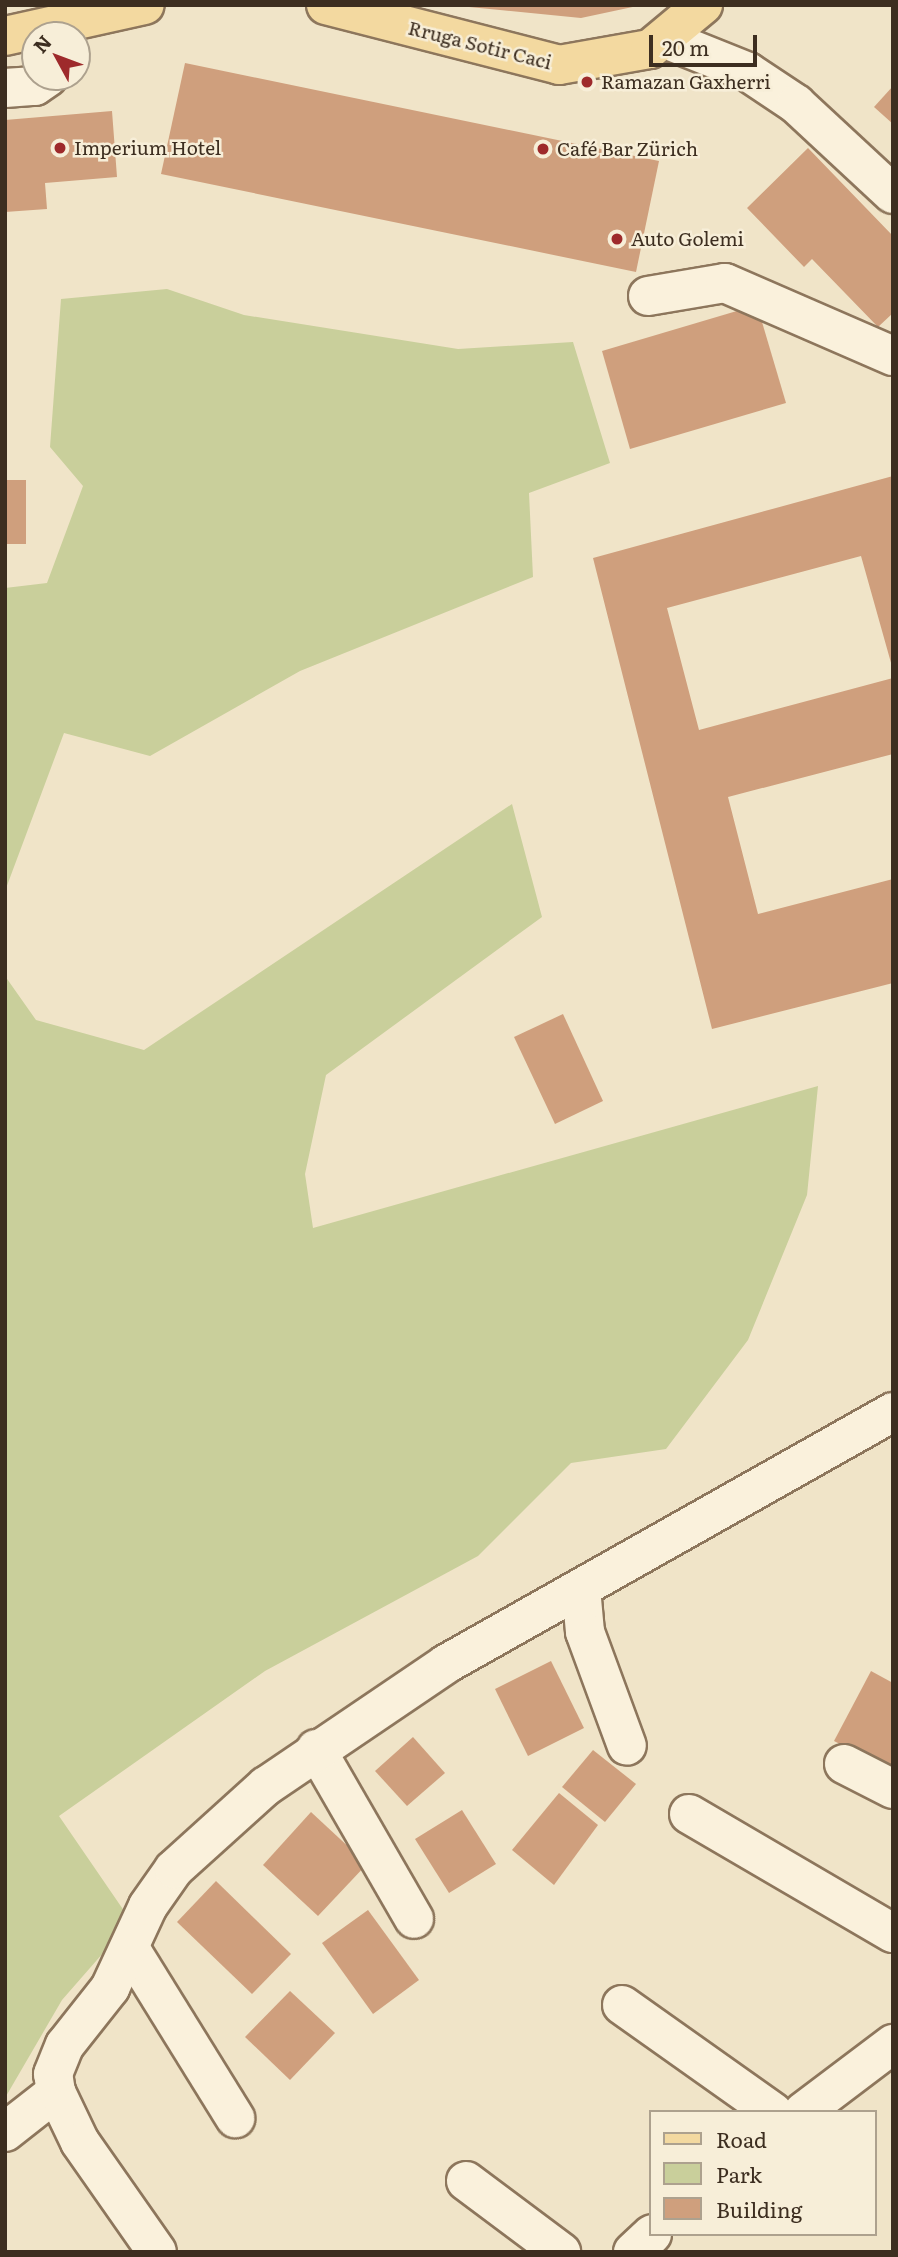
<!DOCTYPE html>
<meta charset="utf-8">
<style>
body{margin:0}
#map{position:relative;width:898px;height:2257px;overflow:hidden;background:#f0e4c8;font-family:Literata,serif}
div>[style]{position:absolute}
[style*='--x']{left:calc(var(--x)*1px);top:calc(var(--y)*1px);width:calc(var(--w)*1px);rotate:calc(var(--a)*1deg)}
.green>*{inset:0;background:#c9cf9b}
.building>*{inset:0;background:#cf9f7d}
.roads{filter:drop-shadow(2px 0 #8d765c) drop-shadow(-2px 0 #8d765c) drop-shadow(0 2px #8d765c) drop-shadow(0 -2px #8d765c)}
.minor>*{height:38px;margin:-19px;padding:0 19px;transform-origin:19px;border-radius:19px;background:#faf1dc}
.major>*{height:38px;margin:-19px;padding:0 19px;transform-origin:19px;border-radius:19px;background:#f3d9a0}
.dots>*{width:19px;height:19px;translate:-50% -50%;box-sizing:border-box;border:4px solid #f7eed8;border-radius:50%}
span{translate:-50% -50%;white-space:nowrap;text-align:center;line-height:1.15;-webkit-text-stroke:5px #f7eed8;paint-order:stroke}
.street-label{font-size:19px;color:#3d2e20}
.poi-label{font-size:19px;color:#3d2e20}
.left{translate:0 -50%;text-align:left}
.frame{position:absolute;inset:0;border:7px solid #3d2e20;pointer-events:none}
.legend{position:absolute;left:649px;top:2110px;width:228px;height:126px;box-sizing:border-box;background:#f7eed8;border:2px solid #ada18e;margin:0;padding:9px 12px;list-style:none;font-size:21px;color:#3d2e20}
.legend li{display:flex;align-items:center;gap:14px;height:35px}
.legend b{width:35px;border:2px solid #ada18e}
.north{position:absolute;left:21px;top:21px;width:70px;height:70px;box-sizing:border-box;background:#f7eed8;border:2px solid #ada18e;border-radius:50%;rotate:311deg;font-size:19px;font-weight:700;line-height:28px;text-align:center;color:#3d2e20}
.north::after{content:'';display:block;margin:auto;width:24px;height:32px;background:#9e2a2b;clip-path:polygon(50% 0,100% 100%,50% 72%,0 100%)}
.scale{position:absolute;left:649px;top:35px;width:108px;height:32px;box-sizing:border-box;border:4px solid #3d2e20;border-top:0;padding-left:9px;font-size:21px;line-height:24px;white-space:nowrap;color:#3d2e20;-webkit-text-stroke:5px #f7eed8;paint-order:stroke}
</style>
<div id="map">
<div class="green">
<i style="clip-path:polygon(167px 289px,244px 315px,458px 349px,573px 342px,610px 463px,529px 493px,533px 577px,300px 671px,150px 756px,64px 733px,5px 891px,5px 588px,47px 583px,83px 486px,50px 447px,61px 299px)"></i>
<i style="clip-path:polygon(512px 804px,542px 917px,326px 1075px,305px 1174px,313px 1228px,818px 1086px,807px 1195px,748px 1340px,666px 1449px,571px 1463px,478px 1556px,265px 1671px,59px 1816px,131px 1921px,62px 2000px,5px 2098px,5px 976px,36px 1020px,144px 1050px)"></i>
</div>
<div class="building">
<i style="clip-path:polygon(642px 5px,581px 18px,459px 6px,460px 5px)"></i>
<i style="clip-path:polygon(185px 63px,659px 161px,636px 272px,161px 174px)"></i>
<i style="clip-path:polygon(893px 86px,893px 124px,874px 107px)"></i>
<i style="clip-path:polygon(112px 111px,117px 177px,45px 183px,47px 209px,5px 212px,5px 120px)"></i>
<i style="clip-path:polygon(808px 148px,893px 236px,893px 313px,878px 327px,812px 259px,804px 267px,747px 208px)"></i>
<i style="clip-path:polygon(757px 305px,786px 403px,630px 449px,602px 351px)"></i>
<i style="clip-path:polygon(893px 476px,893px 670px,861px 556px,667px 608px,699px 730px,893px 678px,893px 754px,728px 797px,758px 914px,893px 879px,893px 983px,712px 1029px,593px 558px)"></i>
<i style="clip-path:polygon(5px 480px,26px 480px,26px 544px,5px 544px)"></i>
<i style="clip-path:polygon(563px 1014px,603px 1101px,555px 1124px,514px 1037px)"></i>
<i style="clip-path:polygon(551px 1661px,584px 1728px,528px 1756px,495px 1689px)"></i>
<i style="clip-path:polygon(871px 1671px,893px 1683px,893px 1771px,834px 1741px)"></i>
<i style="clip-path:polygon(413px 1737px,445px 1773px,407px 1806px,375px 1771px)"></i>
<i style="clip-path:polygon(593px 1750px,636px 1784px,605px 1822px,562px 1787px)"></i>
<i style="clip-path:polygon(559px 1793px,598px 1825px,554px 1885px,512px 1850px)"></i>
<i style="clip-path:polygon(462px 1810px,496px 1864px,449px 1893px,415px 1839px)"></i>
<i style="clip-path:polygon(311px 1812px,367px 1864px,318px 1916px,263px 1865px)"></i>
<i style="clip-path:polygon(216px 1881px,291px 1954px,252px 1994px,177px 1922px)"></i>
<i style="clip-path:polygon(368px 1910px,419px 1980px,373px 2014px,322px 1943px)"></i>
<i style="clip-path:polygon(290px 1991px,335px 2033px,290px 2080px,245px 2037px)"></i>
</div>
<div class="roads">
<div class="minor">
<i style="--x:668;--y:40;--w:86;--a:21.8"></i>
<i style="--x:748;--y:72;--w:58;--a:33.7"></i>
<i style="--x:796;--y:104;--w:132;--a:42.9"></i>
<i style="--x:5;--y:88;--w:30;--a:-4"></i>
<i style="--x:35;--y:86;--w:16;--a:-35"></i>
<i style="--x:648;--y:296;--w:78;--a:-9.6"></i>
<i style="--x:725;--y:283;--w:183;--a:23.5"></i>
<i style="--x:581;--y:1588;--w:44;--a:84.8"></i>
<i style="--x:585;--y:1632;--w:121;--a:69.8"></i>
<i style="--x:316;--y:1749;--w:196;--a:60"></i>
<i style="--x:844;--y:1764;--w:55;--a:27"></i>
<i style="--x:689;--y:1814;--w:236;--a:30.3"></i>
<i style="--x:131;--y:1950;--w:198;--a:58.2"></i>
<i style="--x:622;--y:2005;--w:185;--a:35.3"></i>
<i style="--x:56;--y:2092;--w:55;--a:64.4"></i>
<i style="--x:80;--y:2142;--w:134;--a:55"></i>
<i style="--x:803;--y:2112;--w:113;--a:-37.1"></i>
<i style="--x:5;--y:2132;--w:65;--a:-38.1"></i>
<i style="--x:56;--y:2092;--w:18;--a:-99"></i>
<i style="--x:53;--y:2074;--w:31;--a:-68"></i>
<i style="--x:65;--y:2045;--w:73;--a:-51.7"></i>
<i style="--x:110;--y:1988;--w:90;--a:-65.1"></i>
<i style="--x:148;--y:1906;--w:45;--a:-54.9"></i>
<i style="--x:174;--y:1869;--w:124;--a:-42.1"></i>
<i style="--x:266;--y:1786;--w:217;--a:-34.1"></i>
<i style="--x:446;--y:1664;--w:513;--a:-29.41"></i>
<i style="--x:466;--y:2181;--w:119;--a:36.8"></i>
<i style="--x:633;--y:2252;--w:26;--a:-43"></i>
</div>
<div class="major">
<i style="--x:326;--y:5;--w:241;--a:14.4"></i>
<i style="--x:559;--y:65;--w:92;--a:-10"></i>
<i style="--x:650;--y:49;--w:69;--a:-39.7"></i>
<i style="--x:5;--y:36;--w:143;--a:-12.5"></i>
</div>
</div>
<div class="dots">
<i style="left:587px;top:82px;background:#9e2a2b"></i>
<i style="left:60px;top:148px;background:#9e2a2b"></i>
<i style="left:543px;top:149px;background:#9e2a2b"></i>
<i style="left:617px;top:239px;background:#9e2a2b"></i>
</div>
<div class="street-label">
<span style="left:480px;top:45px;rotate:14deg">Rruga Sotir Caci</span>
</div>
<div class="poi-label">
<span class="left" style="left:601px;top:82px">Ramazan Gaxherri</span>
<span class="left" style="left:74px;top:148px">Imperium Hotel</span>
<span class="left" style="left:557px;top:149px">Café Bar Zürich</span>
<span class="left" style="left:631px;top:239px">Auto Golemi</span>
</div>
<div class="frame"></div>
<ul class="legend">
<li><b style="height:9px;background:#f3d9a0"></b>Road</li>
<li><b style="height:19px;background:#c9cf9b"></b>Park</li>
<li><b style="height:19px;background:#cf9f7d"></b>Building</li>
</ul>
<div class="north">N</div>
<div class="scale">20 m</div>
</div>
